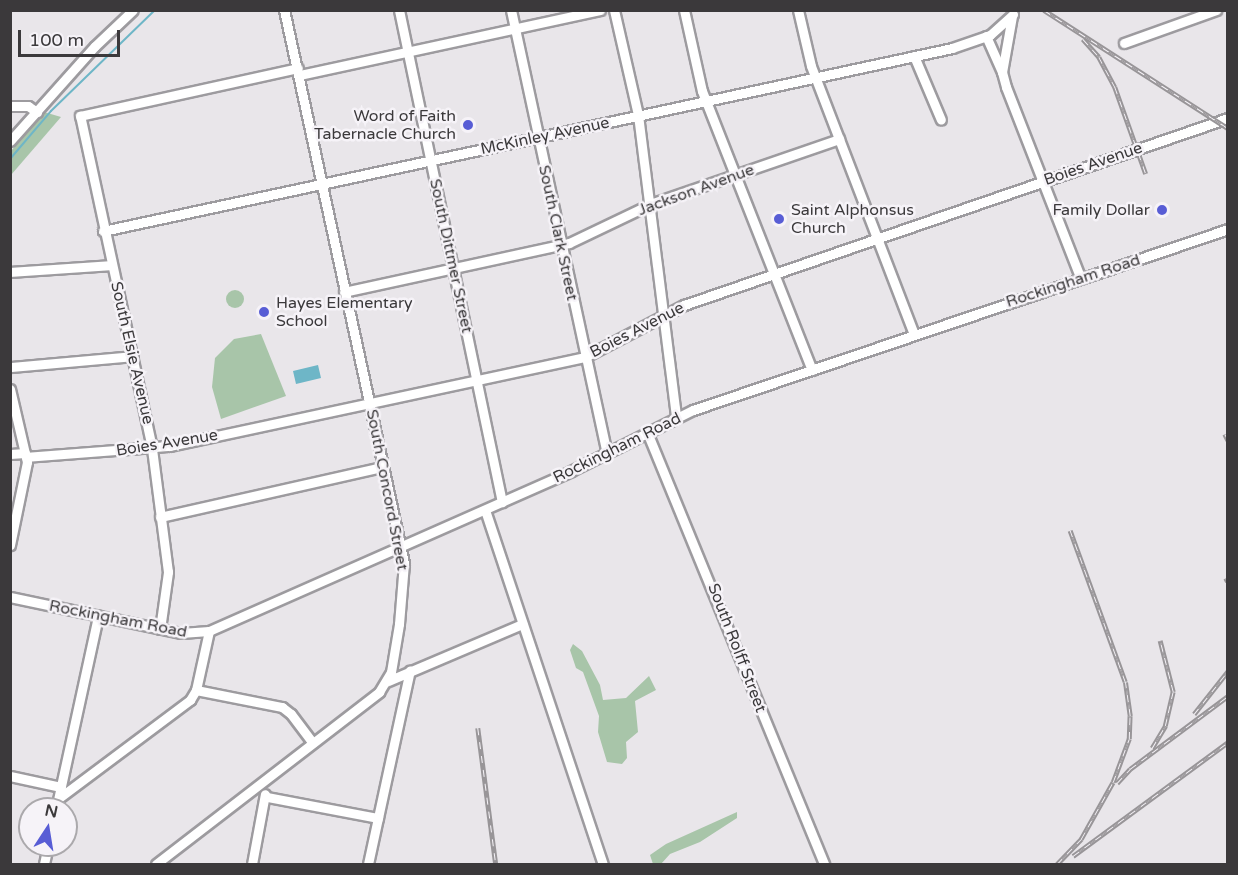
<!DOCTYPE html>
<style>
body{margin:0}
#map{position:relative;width:1238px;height:875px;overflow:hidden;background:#e9e6ea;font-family:"Varela Round",sans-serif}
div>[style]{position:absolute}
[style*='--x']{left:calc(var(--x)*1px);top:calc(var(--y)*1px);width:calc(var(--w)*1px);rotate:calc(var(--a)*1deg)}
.green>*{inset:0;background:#a8c5a9}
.round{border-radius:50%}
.water>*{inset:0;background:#6eb6c7}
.stream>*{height:2px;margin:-1px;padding:0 1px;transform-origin:1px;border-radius:1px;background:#6eb6c7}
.roads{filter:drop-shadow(2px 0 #9d9b9f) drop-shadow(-2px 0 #9d9b9f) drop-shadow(0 2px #9d9b9f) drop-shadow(0 -2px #9d9b9f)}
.minor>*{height:9px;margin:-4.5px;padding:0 4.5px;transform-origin:4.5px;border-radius:4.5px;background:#fff}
.rail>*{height:4.5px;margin-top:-2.25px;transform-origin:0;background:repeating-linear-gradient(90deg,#f6f3f8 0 7px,#989598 0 14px);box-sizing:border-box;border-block:2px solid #989598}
.dots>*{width:16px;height:16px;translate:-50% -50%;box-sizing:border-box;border:3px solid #f6f3f8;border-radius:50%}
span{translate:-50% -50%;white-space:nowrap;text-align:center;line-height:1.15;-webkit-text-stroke:5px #f6f3f8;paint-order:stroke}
.poi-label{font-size:16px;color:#3b393b}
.right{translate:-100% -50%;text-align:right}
.left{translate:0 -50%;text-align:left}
.street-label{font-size:16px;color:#3b393b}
.frame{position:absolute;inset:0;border:12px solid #3b393b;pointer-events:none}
.north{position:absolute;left:18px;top:797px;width:60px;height:60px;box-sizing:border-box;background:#f6f3f8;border:2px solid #aba9ac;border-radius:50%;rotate:12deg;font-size:16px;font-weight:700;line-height:24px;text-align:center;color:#3b393b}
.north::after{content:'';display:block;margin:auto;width:21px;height:27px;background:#585dd5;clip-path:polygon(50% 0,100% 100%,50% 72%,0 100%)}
.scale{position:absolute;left:18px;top:30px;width:102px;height:27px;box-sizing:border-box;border:3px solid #3b393b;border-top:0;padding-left:8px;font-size:18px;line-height:21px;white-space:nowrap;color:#3b393b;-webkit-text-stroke:4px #f6f3f8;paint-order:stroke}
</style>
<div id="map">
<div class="green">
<i style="clip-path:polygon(44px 112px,61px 117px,11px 175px,11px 151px)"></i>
<i class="round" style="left:226px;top:290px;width:18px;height:18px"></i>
<i style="clip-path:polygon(261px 334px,286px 396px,221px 419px,212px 387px,215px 358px,234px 339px)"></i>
<i style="clip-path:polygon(573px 644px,582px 651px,600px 685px,603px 700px,626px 698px,649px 676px,656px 690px,635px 701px,638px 732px,626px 742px,627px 758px,622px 764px,607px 762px,598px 732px,599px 716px,583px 672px,576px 668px,570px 650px)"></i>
<i style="clip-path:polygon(737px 812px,737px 818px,700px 842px,670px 854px,661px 864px,653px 864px,650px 855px,666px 844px)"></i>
</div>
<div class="water">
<i style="clip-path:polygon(318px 365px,321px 378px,296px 384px,293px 371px)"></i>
</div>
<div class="stream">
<i style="--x:10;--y:159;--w:63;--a:-49.5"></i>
<i style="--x:51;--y:111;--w:145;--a:-44.2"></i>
</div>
<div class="roads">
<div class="minor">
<i style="--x:399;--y:10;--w:503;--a:78.18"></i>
<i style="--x:511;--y:10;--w:454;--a:77.8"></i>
<i style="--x:614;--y:10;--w:108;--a:77.1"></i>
<i style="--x:638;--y:115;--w:304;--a:82.8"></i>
<i style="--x:684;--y:10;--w:83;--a:77.5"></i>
<i style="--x:702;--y:91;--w:300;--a:68.5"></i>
<i style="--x:798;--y:10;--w:57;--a:76.9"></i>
<i style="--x:811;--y:66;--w:288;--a:69"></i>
<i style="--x:1012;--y:16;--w:57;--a:100.1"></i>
<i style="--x:1002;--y:72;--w:16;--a:75"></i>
<i style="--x:1006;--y:87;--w:206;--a:68.7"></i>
<i style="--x:986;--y:36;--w:39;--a:66"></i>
<i style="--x:1124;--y:43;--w:98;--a:-19.7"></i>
<i style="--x:914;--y:56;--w:69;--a:67.1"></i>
<i style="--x:300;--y:75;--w:307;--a:-12.2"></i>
<i style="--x:10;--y:106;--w:18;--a:0"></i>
<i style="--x:28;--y:106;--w:11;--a:34"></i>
<i style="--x:10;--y:141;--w:127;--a:-48.2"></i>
<i style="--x:95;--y:46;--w:52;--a:-43.5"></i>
<i style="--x:103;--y:231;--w:868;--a:-12.16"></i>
<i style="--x:952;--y:48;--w:40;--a:-18.9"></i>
<i style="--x:990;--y:35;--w:31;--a:-42"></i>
<i style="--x:10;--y:272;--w:102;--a:-3.9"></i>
<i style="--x:344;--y:292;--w:230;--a:-12.3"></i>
<i style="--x:569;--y:243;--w:93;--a:-25.5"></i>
<i style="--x:653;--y:203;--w:197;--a:-19"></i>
<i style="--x:10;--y:367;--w:123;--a:-5.1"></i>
<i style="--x:10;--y:389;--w:75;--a:76.9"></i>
<i style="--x:27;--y:462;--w:85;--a:101.6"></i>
<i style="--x:647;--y:432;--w:467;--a:67.7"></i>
<i style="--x:10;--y:454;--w:15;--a:-4"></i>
<i style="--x:26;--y:457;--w:144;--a:-4.4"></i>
<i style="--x:170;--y:446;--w:424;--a:-12.1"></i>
<i style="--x:585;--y:357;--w:112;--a:-27.7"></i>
<i style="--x:684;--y:305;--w:575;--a:-18.97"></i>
<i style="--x:485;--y:510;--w:373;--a:71.6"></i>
<i style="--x:160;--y:517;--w:228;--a:-12.7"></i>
<i style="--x:10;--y:597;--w:175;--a:11.9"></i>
<i style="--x:181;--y:633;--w:28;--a:-4"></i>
<i style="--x:209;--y:631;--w:396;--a:-23.8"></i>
<i style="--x:571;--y:471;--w:136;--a:-26.6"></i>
<i style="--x:693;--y:410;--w:565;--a:-18.69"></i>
<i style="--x:160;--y:629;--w:58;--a:-82"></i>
<i style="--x:168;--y:572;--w:125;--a:-97.4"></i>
<i style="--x:152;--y:448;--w:340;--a:-102.2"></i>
<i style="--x:80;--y:116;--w:223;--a:-12.4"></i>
<i style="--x:388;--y:681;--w:146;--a:-23"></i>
<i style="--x:196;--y:690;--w:88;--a:11.2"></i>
<i style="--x:282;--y:707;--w:11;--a:38"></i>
<i style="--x:291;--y:714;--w:36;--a:53"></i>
<i style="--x:10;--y:776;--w:52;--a:12.2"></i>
<i style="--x:267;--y:797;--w:113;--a:10.7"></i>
<i style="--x:59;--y:798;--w:164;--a:-36.8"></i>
<i style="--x:190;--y:700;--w:12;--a:-59"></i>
<i style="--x:196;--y:690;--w:60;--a:-77.6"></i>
<i style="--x:56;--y:809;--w:198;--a:-77.7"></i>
<i style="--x:44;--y:864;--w:19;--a:-78"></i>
<i style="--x:156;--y:864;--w:282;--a:-37.6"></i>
<i style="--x:379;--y:692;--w:23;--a:-59"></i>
<i style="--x:391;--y:672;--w:49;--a:-80.5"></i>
<i style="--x:399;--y:624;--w:61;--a:-85.3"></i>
<i style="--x:404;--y:563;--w:566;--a:-102.24"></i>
<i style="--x:252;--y:864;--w:71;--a:-79.5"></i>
<i style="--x:368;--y:864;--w:198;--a:-77.8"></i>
</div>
</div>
<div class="rail">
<i style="--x:1044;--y:10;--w:219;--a:32.7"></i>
<i style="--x:1083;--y:39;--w:24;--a:48"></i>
<i style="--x:1099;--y:57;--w:34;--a:62"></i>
<i style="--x:1115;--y:87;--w:92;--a:70.4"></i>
<i style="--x:1225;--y:434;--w:7;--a:63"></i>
<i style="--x:1226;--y:578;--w:4;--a:63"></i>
<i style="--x:1194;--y:714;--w:55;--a:-51.7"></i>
<i style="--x:478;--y:728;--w:137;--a:82.5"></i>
<i style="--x:1152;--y:748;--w:26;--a:-59"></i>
<i style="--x:1165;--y:726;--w:35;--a:-77"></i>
<i style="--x:1173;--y:692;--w:53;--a:-104.3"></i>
<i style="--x:1117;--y:783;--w:19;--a:-47"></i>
<i style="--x:1130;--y:769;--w:122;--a:-36.7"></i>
<i style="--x:1073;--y:856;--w:192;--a:-36.3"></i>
<i style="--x:1057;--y:864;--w:35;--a:-46"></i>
<i style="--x:1081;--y:839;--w:65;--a:-60.7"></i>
<i style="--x:1113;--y:782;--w:46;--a:-69.6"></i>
<i style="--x:1129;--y:739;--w:23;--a:-88"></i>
<i style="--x:1130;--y:716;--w:34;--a:-98"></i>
<i style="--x:1125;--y:682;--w:161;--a:-110"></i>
</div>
<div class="dots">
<i style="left:468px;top:125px;background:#585dd5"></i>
<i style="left:1162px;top:210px;background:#585dd5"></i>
<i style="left:779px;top:219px;background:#585dd5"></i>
<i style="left:264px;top:312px;background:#585dd5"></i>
</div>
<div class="poi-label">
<span class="right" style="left:456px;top:125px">Word of Faith<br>Tabernacle Church</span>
<span class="left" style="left:791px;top:219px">Saint Alphonsus<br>Church</span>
<span class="right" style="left:1150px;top:210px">Family Dollar</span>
<span class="left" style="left:276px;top:312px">Hayes Elementary<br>School</span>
</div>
<div class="street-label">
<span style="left:545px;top:136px;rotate:-12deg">McKinley Avenue</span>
<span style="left:1093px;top:164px;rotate:-19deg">Boies Avenue</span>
<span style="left:696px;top:190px;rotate:-20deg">Jackson Avenue</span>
<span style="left:558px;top:233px;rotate:78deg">South Clark Street</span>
<span style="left:451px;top:256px;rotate:78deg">South Dittmer Street</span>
<span style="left:1073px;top:281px;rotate:-18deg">Rockingham Road</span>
<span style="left:637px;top:330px;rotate:-27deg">Boies Avenue</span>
<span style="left:132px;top:353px;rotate:77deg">South Elsie Avenue</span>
<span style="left:167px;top:443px;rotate:-9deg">Boies Avenue</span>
<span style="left:617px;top:448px;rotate:-26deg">Rockingham Road</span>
<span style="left:387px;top:490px;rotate:79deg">South Concord Street</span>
<span style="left:118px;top:619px;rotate:11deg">Rockingham Road</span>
<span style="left:737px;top:648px;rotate:69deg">South Rolff Street</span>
</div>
<div class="frame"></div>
<div class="north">N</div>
<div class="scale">100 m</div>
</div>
